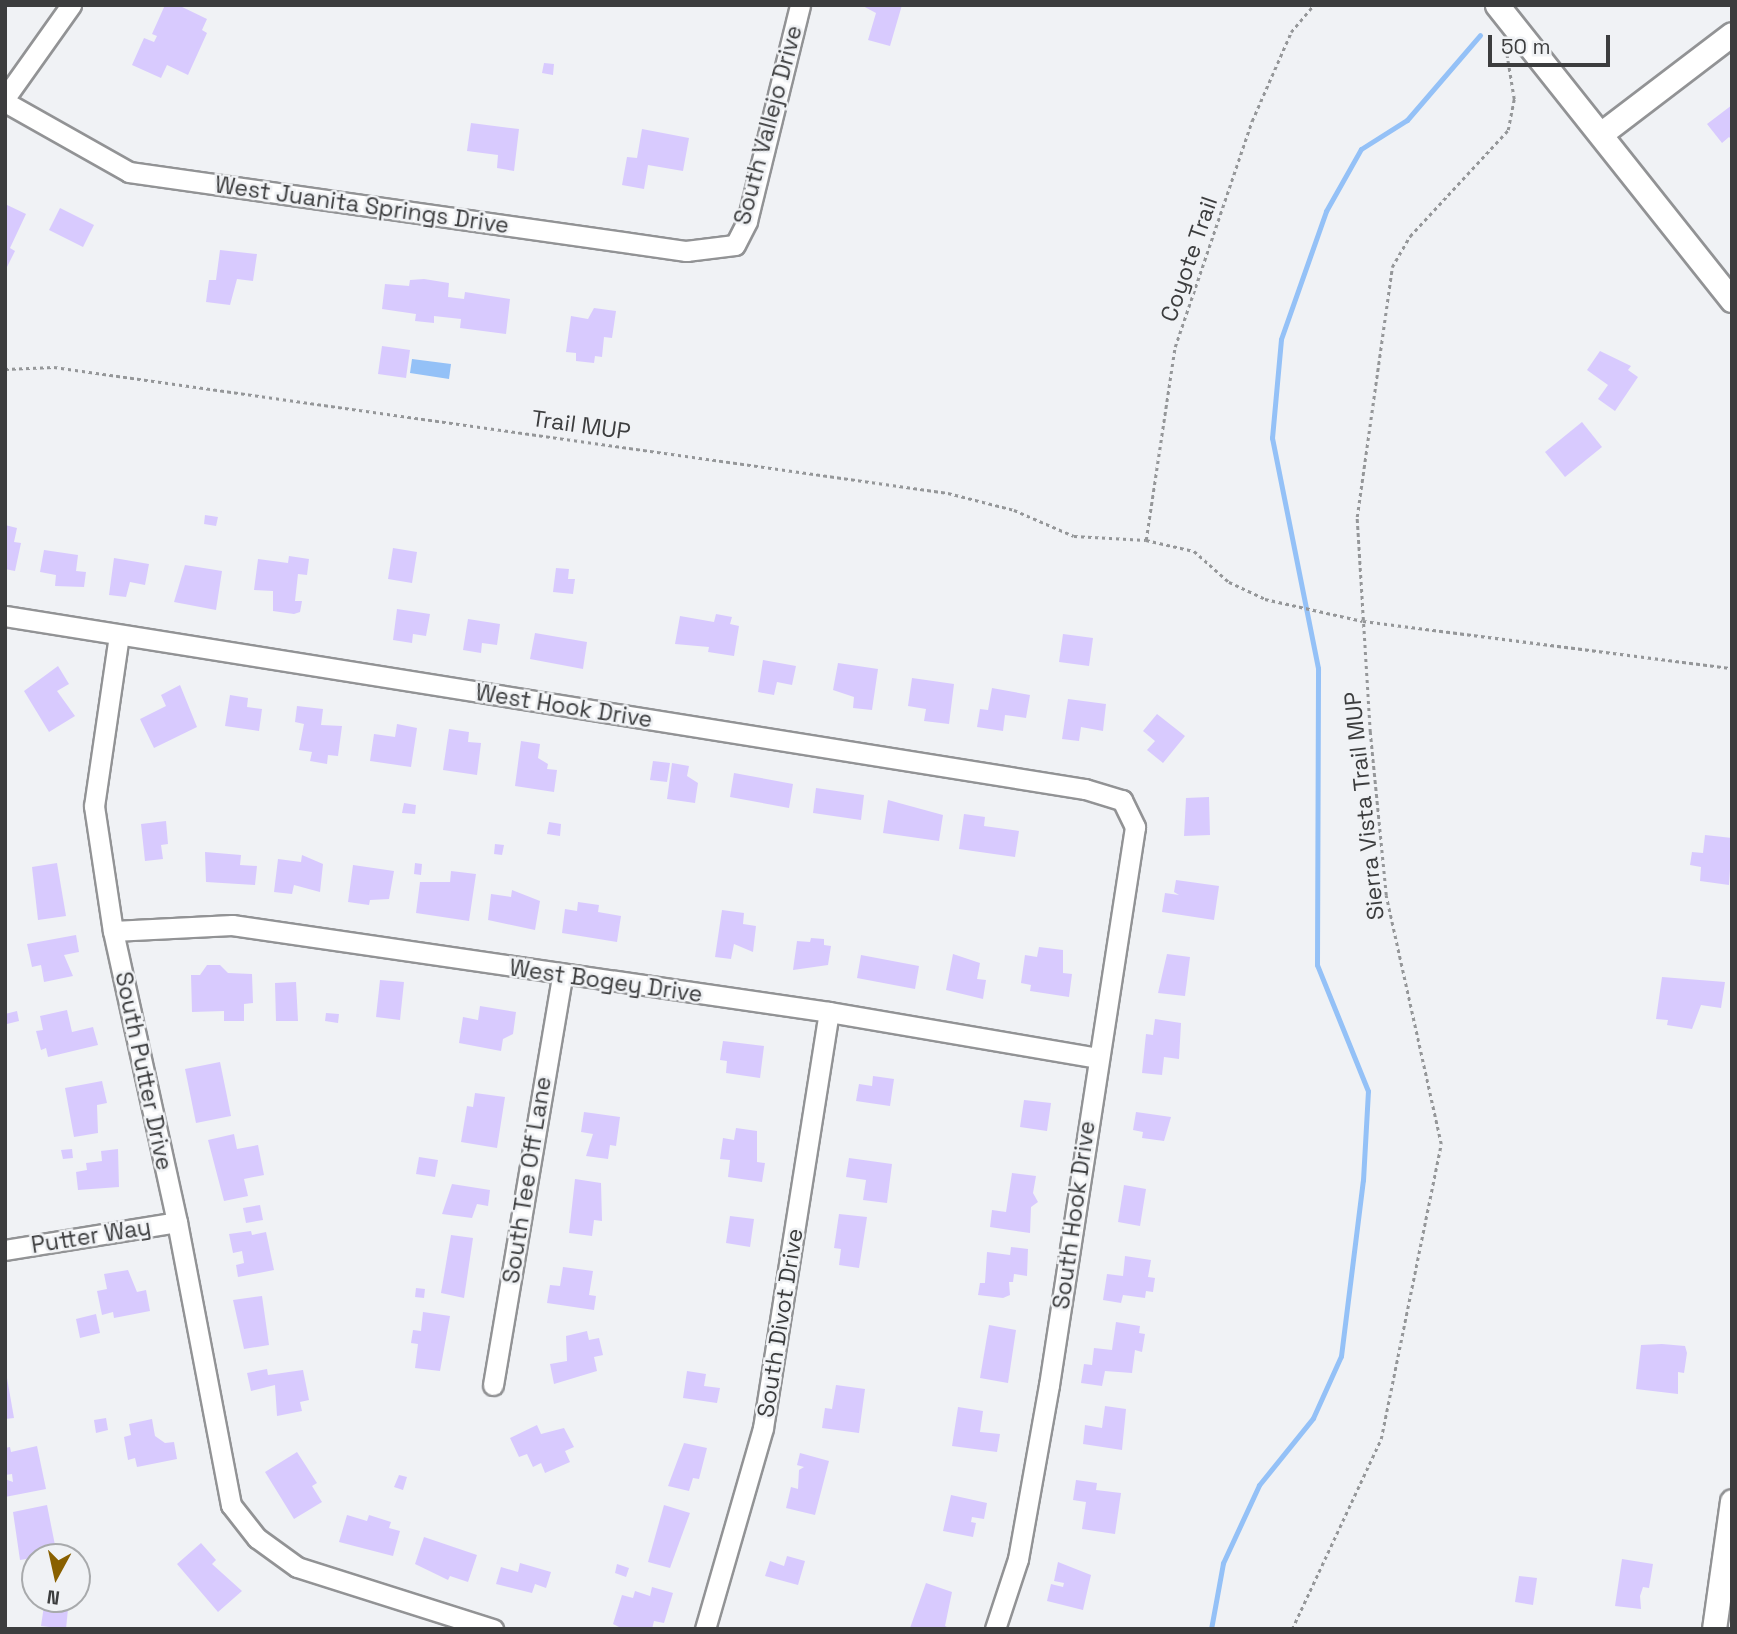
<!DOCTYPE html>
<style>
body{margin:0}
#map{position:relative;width:1737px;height:1634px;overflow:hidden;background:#f0f2f5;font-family:"Space Grotesk",sans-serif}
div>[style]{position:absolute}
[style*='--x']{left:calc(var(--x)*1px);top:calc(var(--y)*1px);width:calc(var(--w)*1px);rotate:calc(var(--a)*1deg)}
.water>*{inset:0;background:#94c1f7}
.stream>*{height:5px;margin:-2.5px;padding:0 2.5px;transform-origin:2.5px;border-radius:2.5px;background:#94c1f7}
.building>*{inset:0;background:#d8cafe}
.path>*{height:2.5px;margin-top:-1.25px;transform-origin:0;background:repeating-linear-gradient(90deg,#959799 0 3.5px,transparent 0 7px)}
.roads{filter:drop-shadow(2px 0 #929395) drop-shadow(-2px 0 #929395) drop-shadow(0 2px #929395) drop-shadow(0 -2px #929395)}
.minor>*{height:19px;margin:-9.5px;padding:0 9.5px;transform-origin:9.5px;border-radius:9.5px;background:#fff}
.tertiary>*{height:23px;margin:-11.5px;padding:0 11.5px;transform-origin:11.5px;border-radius:11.5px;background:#fff}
span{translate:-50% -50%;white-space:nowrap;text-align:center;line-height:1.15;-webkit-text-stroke:5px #f0f2f5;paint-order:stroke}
.street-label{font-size:23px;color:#3c3d3e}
.frame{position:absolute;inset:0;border:7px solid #3c3d3e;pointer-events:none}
.north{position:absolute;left:21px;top:1543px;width:70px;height:70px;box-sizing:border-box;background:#f0f2f5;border:2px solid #a8aaac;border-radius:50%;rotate:188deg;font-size:19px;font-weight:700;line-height:28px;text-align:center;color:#3c3d3e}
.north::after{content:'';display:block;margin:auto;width:24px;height:32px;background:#896000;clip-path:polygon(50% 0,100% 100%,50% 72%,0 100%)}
.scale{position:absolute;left:1488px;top:35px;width:122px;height:32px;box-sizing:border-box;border:4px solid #3c3d3e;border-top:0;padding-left:9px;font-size:21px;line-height:24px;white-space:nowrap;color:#3c3d3e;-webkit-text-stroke:5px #f0f2f5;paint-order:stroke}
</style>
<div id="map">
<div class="water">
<i style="clip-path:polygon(412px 359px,451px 364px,449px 379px,410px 373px)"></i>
</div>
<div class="stream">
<i style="--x:1211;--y:1629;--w:67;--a:-79.7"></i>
<i style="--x:1223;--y:1563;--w:86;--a:-65.2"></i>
<i style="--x:1259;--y:1485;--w:86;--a:-51.1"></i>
<i style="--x:1313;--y:1418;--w:68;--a:-65.7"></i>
<i style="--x:1341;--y:1356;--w:177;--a:-82.9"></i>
<i style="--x:1363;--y:1180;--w:89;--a:-86.8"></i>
<i style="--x:1368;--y:1091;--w:136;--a:-112"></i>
<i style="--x:1317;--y:965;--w:297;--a:-89.8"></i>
<i style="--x:1318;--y:668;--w:235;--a:-101.3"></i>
<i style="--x:1272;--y:438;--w:99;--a:-84.8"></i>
<i style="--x:1281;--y:339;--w:136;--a:-70.6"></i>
<i style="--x:1326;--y:211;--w:71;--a:-60.6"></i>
<i style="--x:1361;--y:149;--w:54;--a:-32.2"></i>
<i style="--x:1407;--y:120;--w:112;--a:-49.3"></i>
</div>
<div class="building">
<i style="clip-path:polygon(165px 5px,178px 5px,207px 19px,202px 30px,207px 33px,188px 75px,167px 65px,161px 78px,132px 65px,144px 38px,154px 42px,157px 36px,152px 34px)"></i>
<i style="clip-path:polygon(861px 5px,902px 5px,890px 46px,868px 40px,876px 13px)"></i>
<i style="clip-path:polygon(544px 63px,554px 64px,553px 75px,542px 73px)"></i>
<i style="clip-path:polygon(1732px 105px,1732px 140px,1729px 137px,1722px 143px,1707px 124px)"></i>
<i style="clip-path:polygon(471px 123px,519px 129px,514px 171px,497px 168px,498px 155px,467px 151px)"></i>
<i style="clip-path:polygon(642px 129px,689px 138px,683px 171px,648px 165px,644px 189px,622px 185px,627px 157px,637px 158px)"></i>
<i style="clip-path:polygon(5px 204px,26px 214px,10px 248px,15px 251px,5px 271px)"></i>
<i style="clip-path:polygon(60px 208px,94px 225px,83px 247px,49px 230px)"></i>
<i style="clip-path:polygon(220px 250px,257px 254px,253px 281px,237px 279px,230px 305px,206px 302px,209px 280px,216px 280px)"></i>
<i style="clip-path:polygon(424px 279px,449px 283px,448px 297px,464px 299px,465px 292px,510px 299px,506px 334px,460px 328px,461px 319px,434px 316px,434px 323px,415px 321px,416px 314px,382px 309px,385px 284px,409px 286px,410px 280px)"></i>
<i style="clip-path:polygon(594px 308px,616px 311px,612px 338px,604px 337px,602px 357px,595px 356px,594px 363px,576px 361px,576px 353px,566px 352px,571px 316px,588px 319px)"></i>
<i style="clip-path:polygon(382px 346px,410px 350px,406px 378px,378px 374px)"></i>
<i style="clip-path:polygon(1600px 351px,1631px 366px,1628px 370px,1638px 377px,1615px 411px,1598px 399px,1608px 385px,1587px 370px)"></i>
<i style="clip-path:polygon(1582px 422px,1602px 447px,1565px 477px,1545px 452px)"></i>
<i style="clip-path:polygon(205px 515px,218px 517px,216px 526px,204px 524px)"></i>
<i style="clip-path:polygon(5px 525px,17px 528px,14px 542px,21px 543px,15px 571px,5px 569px)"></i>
<i style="clip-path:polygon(393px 548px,417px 552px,412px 583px,388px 579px)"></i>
<i style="clip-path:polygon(44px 550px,78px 555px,76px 571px,86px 572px,84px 587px,55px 586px,56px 575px,40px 572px)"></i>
<i style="clip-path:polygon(289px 556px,309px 559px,307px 575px,298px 574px,295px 601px,302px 601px,300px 612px,294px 614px,273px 611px,273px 591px,254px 590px,258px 559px,288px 563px)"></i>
<i style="clip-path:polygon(114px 558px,149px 564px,145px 585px,130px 582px,126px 597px,109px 595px)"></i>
<i style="clip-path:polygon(185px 565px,222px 571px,216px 610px,174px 602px)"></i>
<i style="clip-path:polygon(556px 568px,569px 569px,568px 579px,575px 579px,573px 594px,553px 592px)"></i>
<i style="clip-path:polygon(397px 609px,430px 614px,426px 636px,413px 634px,412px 643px,393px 640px)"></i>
<i style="clip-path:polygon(716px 614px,732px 617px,730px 624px,739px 626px,734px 656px,708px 652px,709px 647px,675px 644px,680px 616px,714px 622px)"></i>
<i style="clip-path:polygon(468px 619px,500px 624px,497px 645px,482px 643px,481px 653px,463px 650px)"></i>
<i style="clip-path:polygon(535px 633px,587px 642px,583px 669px,530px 659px)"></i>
<i style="clip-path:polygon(1063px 634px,1093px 638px,1089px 666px,1059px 662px)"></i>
<i style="clip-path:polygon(763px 660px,796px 666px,792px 685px,777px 682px,774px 695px,758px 692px)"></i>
<i style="clip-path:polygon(838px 663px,878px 669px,872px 710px,853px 708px,854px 697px,833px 690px)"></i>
<i style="clip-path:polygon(58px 666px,69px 684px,57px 691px,75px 716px,49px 732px,24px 691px)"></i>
<i style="clip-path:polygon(912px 678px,954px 684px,949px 724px,924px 721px,926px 709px,908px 706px)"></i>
<i style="clip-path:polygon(180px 685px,197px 727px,154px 748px,140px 719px,166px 706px,161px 695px)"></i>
<i style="clip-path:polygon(992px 688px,1030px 695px,1026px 718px,1005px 715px,1003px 731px,977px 727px,980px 709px,988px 710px)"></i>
<i style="clip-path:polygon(230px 695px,248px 698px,247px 707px,262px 709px,259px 731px,225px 726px)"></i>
<i style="clip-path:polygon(1068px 699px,1106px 704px,1103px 731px,1081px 727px,1079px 741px,1062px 739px)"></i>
<i style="clip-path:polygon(297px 706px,323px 709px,321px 725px,342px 726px,338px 756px,328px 755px,327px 764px,310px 761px,312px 752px,299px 750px,304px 724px,295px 722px)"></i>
<i style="clip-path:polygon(1157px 714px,1185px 736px,1163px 763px,1147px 750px,1155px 741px,1143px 731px)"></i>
<i style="clip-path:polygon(397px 724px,417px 728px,411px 767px,370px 761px,374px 734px,395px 737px)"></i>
<i style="clip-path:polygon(449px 729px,469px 732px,468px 742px,481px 743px,477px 775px,443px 770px)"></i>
<i style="clip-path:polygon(521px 741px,540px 744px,538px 758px,548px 764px,547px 769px,557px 770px,554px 792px,515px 786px)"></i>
<i style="clip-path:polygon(653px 761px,670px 763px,667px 782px,650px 780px)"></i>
<i style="clip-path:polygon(672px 763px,689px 766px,687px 776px,698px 783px,695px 803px,667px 799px)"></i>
<i style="clip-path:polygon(734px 773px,793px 784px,789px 808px,730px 797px)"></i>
<i style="clip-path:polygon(816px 788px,864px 795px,861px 820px,813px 813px)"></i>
<i style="clip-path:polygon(1209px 797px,1210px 835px,1184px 836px,1186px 798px)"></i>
<i style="clip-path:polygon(888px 800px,943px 815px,939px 841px,883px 833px)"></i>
<i style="clip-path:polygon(404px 803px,416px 805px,415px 814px,402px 813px)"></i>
<i style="clip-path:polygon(964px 814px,985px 817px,984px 826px,1019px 831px,1015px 857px,959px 849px)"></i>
<i style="clip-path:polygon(166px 821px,168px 844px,161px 845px,163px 859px,145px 861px,141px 824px)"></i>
<i style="clip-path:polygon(549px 822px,561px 824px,560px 836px,547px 834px)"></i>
<i style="clip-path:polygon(1705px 835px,1732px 838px,1729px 885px,1700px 881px,1701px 867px,1690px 865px,1692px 852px,1703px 853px)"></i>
<i style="clip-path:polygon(495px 844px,504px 845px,502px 855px,494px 854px)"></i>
<i style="clip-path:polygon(205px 852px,241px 855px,240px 865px,257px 866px,255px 885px,206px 882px)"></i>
<i style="clip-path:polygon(302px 855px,323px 864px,320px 892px,294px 885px,292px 894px,274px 892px,278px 859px,301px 862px)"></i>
<i style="clip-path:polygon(57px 863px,66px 916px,38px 920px,32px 867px)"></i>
<i style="clip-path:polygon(415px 863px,422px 864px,421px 875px,414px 874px)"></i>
<i style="clip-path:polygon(353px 865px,394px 871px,389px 899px,370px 900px,369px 905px,348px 902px)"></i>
<i style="clip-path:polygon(451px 871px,476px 874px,469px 921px,416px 913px,420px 882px,450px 882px)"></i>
<i style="clip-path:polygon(1176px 880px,1219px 886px,1214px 920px,1162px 912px,1165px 893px,1179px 895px,1174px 892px)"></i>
<i style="clip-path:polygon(512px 890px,540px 901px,535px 930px,488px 920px,491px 894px,511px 897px)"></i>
<i style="clip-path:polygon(578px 902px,599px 905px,598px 912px,621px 916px,617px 942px,562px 933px,565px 909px,577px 911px)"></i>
<i style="clip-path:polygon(722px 910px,744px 913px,743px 924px,756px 926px,753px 952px,734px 944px,731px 959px,715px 957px)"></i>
<i style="clip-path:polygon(76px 935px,79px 952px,64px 955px,73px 976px,44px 982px,41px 965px,32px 967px,27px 944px)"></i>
<i style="clip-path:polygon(811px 938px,824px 939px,824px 945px,831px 946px,828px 965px,793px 970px,797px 941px,810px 942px)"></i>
<i style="clip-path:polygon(1039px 947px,1063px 950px,1063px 973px,1072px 974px,1069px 997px,1030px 991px,1031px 985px,1021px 983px,1025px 955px,1037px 957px)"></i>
<i style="clip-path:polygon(953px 954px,980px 963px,977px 979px,986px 980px,983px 999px,946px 990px)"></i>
<i style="clip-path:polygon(1167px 954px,1190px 957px,1185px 996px,1158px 993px)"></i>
<i style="clip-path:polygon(861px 955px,919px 966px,915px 989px,857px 978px)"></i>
<i style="clip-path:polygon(207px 965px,220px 965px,228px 973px,252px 974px,253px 1003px,244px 1004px,244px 1021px,224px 1021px,224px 1011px,192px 1012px,191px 975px,200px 975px)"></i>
<i style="clip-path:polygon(1662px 977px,1725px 982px,1721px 1008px,1701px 1005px,1692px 1029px,1667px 1025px,1668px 1020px,1656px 1019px)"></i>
<i style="clip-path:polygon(380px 980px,404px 982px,400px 1020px,376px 1017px)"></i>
<i style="clip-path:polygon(296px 982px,298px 1021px,276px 1021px,275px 983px)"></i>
<i style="clip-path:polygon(480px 1006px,516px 1012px,513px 1034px,503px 1039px,501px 1051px,459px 1043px,463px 1017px,478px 1020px)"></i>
<i style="clip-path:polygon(67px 1010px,72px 1032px,93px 1027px,98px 1045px,48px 1057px,46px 1048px,41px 1050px,36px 1031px,43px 1030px,40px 1016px)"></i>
<i style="clip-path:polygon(17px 1011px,19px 1021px,7px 1024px,5px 1014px)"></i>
<i style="clip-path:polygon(326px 1013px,339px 1014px,338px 1023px,325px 1021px)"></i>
<i style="clip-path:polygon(1155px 1019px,1181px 1023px,1179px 1059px,1164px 1057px,1162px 1075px,1142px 1073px,1146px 1034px,1153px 1035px)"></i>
<i style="clip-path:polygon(723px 1041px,764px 1046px,760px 1078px,726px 1073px,727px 1061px,720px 1060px)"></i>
<i style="clip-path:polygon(220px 1062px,231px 1116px,196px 1123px,185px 1069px)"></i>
<i style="clip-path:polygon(873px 1076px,894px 1079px,890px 1106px,856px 1101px,859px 1084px,872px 1086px)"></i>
<i style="clip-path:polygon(102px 1081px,107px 1103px,97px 1105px,98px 1133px,74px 1137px,65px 1088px)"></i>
<i style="clip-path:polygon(475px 1093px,505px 1097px,497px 1148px,461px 1142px,467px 1106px,473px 1107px)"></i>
<i style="clip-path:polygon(1024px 1100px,1051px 1103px,1047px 1131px,1020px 1127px)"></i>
<i style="clip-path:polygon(584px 1112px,620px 1117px,616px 1146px,610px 1145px,608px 1159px,586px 1156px,593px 1134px,581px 1132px)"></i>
<i style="clip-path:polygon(1136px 1112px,1171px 1117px,1164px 1141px,1142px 1138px,1143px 1132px,1133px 1130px)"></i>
<i style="clip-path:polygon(736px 1128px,757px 1131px,757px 1162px,765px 1163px,762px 1182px,728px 1177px,730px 1160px,720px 1159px,723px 1138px,734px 1140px)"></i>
<i style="clip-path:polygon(234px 1134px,237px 1149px,258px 1145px,264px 1175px,244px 1179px,248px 1196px,224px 1201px,208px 1140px)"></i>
<i style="clip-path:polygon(72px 1149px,73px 1158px,63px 1159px,61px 1150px)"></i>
<i style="clip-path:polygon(118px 1149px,119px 1187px,78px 1190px,76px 1172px,87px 1170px,86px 1163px,102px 1161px,101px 1151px)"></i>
<i style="clip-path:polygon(419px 1157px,438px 1160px,435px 1177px,416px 1174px)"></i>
<i style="clip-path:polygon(849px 1158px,892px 1164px,887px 1203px,863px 1200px,866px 1180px,846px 1177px)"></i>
<i style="clip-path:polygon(1012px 1173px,1036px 1176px,1033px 1193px,1038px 1202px,1031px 1207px,1030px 1233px,990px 1227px,992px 1210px,1006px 1212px)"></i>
<i style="clip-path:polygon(575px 1179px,601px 1183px,602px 1221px,594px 1220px,592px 1236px,569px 1233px)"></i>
<i style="clip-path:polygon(452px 1184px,490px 1190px,488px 1206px,477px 1204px,472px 1218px,442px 1214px)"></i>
<i style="clip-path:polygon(1124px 1185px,1146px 1189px,1140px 1226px,1118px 1222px)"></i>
<i style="clip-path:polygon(260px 1205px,263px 1220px,246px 1223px,243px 1208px)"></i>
<i style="clip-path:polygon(839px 1214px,867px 1217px,859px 1268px,839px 1265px,841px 1249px,834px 1248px)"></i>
<i style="clip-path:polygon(730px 1216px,754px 1219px,750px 1247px,726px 1243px)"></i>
<i style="clip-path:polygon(251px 1231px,252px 1235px,266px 1232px,274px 1270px,238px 1277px,236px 1265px,244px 1263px,242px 1251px,233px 1253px,229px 1234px)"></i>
<i style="clip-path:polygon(451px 1235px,473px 1238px,464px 1298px,441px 1293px)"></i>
<i style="clip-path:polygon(1011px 1247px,1028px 1249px,1027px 1276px,1014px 1274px,1013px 1282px,1009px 1282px,1010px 1295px,1003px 1298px,978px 1295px,980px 1283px,985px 1283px,987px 1252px,1010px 1255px)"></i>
<i style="clip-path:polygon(1125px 1256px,1151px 1260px,1148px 1277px,1155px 1278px,1153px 1292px,1146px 1291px,1145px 1298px,1123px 1295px,1121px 1303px,1103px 1300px,1107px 1274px,1123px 1276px)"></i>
<i style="clip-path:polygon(563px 1267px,593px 1271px,589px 1295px,596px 1296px,594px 1310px,547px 1303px,550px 1285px,560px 1286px)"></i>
<i style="clip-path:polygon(128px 1270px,137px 1292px,146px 1290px,150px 1311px,114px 1318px,113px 1312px,102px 1315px,97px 1291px,107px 1289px,104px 1274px)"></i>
<i style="clip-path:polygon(416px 1288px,425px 1289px,424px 1298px,415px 1297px)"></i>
<i style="clip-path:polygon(262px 1296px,269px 1345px,244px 1349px,233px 1300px)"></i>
<i style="clip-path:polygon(423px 1312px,450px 1316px,440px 1371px,415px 1368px,418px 1344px,411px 1343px,413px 1330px,421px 1331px)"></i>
<i style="clip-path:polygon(96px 1314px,100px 1333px,80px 1338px,76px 1319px)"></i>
<i style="clip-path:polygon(1116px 1322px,1140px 1326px,1139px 1333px,1145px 1334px,1142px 1352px,1135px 1350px,1132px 1373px,1105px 1371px,1102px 1386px,1081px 1383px,1084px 1364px,1092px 1365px,1094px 1348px,1112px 1350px)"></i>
<i style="clip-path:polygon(989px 1325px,1016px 1330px,1008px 1383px,980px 1378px)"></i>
<i style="clip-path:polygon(587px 1331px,589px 1340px,599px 1338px,603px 1355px,594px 1357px,597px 1371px,554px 1384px,550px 1364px,567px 1361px,566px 1336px)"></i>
<i style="clip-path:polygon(1662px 1344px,1685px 1346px,1687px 1353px,1684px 1373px,1678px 1372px,1678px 1394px,1636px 1389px,1641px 1345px)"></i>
<i style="clip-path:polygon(267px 1369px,268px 1375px,303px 1370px,309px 1400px,300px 1402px,302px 1411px,277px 1416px,275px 1385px,251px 1391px,247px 1373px)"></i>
<i style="clip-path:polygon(687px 1371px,706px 1374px,704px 1386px,720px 1388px,717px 1403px,683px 1398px)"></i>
<i style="clip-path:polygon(7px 1378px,14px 1418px,5px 1419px,5px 1379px)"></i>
<i style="clip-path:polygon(836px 1385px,865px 1389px,859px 1433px,822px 1428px,825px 1408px,832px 1409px)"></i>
<i style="clip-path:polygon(1105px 1406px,1126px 1409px,1122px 1450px,1083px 1444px,1085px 1425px,1102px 1428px)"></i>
<i style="clip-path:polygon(958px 1407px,983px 1411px,980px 1432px,1000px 1434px,997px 1452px,952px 1446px)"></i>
<i style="clip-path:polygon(106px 1418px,108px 1430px,96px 1433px,94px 1420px)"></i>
<i style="clip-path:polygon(152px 1419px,155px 1436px,165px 1443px,174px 1442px,177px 1459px,137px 1467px,135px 1458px,128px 1460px,124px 1437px,131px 1435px,129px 1424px)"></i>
<i style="clip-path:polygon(537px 1425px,541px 1434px,564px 1428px,574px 1447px,565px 1451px,570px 1462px,545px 1473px,541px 1463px,533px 1467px,527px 1454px,519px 1457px,510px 1438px)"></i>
<i style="clip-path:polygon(684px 1443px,707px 1448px,699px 1479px,693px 1478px,689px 1491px,668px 1486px)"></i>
<i style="clip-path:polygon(37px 1446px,46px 1489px,5px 1497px,5px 1479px,13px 1482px,12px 1474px,5px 1475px,5px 1448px,10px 1447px,11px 1452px)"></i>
<i style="clip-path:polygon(297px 1452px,317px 1483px,312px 1486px,322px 1502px,294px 1519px,265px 1472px)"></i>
<i style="clip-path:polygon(800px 1453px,829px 1461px,815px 1515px,786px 1508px,791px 1487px,798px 1489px,799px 1470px,804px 1467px,797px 1465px)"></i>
<i style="clip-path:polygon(399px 1475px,407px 1477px,403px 1490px,394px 1487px)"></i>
<i style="clip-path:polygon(1076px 1480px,1097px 1483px,1096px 1490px,1121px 1493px,1115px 1534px,1082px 1529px,1086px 1502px,1073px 1500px)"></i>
<i style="clip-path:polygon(951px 1495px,987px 1503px,984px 1519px,972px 1517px,971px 1522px,976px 1523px,973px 1537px,943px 1531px)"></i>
<i style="clip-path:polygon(47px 1505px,55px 1545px,37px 1549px,38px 1557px,20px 1560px,13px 1512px)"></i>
<i style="clip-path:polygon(664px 1505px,690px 1513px,670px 1568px,648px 1562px)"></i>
<i style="clip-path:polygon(347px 1515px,367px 1521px,369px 1515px,391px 1522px,389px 1528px,400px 1531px,393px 1556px,339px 1542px)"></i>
<i style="clip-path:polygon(424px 1537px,477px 1555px,468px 1582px,450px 1576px,448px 1580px,415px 1564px)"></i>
<i style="clip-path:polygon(201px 1543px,216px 1560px,212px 1564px,242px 1591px,218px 1612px,177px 1564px)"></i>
<i style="clip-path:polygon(787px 1556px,805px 1561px,798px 1585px,765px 1576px,770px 1561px,784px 1566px)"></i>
<i style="clip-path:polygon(1622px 1559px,1653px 1564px,1649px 1588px,1643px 1587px,1640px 1596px,1641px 1609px,1615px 1606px)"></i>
<i style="clip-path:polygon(1058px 1562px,1091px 1575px,1083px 1610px,1047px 1601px,1051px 1584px,1063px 1587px,1064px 1583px,1054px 1581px)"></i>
<i style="clip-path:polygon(520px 1563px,551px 1572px,546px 1588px,535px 1584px,532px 1593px,496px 1584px,501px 1567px,518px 1572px)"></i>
<i style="clip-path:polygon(617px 1564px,629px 1568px,626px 1577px,615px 1573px)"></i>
<i style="clip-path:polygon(1519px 1576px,1537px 1578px,1533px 1605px,1515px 1602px)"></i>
<i style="clip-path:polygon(926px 1583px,952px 1592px,945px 1626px,951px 1629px,910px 1628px)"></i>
<i style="clip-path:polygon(652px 1587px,673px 1593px,664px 1623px,654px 1621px,652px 1629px,623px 1629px,613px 1624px,622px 1595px,633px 1598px,635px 1591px,650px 1596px)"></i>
<i style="clip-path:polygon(45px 1599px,69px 1599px,66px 1629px,41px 1626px)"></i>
</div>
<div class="path">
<i style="--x:5;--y:369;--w:49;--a:-2.3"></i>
<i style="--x:54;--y:367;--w:903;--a:8.02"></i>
<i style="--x:948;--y:493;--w:68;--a:14.4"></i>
<i style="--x:1014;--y:510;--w:65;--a:23.4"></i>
<i style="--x:1074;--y:536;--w:72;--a:3.2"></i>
<i style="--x:1146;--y:540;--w:49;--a:12.9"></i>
<i style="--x:1194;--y:551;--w:47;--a:41.5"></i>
<i style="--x:1229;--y:582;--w:40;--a:25"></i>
<i style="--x:1265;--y:599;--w:100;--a:12.7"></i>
<i style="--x:1363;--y:621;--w:372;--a:7.3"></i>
<i style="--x:1146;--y:540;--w:195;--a:-81.5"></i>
<i style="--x:1175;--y:347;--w:239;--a:-71.2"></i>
<i style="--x:1252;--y:121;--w:97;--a:-66.3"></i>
<i style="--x:1291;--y:32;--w:35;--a:-50"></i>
<i style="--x:1292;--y:1629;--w:210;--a:-64.9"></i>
<i style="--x:1381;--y:1439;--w:301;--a:-78.5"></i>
<i style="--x:1441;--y:1144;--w:255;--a:-102.5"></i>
<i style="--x:1386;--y:895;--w:164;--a:-95.6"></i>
<i style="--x:1370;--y:732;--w:215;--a:-93.5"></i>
<i style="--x:1357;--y:517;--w:252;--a:-82"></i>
<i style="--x:1392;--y:267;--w:36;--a:-60"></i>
<i style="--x:1410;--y:236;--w:144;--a:-47.2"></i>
<i style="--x:1508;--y:130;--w:32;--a:-79"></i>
<i style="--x:1514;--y:99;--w:50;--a:-99.3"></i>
</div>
<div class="roads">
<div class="minor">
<i style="--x:5;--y:98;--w:114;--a:-54.6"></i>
<i style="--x:5;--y:102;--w:142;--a:29.4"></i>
<i style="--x:129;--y:172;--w:563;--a:8.07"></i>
<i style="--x:686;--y:251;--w:49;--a:-7"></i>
<i style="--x:735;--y:245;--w:27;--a:-63"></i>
<i style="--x:747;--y:221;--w:222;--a:-76.2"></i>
<i style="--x:5;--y:616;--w:1094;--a:9.1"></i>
<i style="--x:1085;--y:789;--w:39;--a:17"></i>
<i style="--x:1122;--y:800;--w:30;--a:64"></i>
<i style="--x:1135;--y:827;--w:565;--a:98.76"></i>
<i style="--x:1049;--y:1385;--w:177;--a:100.1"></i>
<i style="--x:1018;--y:1559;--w:74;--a:108.2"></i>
<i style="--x:119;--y:635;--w:173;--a:98.3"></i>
<i style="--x:94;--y:806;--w:126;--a:81.4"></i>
<i style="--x:113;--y:931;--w:298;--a:77.6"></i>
<i style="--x:177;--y:1222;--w:288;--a:79.2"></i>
<i style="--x:231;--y:1505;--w:42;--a:51.8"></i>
<i style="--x:257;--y:1538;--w:49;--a:35.9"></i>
<i style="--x:297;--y:1567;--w:206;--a:17.6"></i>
<i style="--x:113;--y:931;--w:119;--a:-2.9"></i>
<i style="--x:232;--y:925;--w:603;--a:8.29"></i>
<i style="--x:829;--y:1012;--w:273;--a:9.7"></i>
<i style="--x:5;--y:1250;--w:174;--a:-9.2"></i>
<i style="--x:493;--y:1385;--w:415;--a:-80.4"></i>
<i style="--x:705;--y:1629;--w:209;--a:-73.9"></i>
<i style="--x:763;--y:1428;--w:421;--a:-81"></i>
</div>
<div class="tertiary">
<i style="--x:1497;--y:5;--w:377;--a:51.5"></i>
<i style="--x:1602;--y:133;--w:163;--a:-37.3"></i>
<i style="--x:1714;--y:1629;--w:129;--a:-82"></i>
</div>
</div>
<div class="street-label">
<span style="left:768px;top:125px;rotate:-75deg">South Vallejo Drive</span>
<span style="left:362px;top:205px;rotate:8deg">West Juanita Springs Drive</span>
<span style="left:1189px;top:259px;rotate:-71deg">Coyote Trail</span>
<span style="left:581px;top:425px;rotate:8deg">Trail MUP</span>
<span style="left:564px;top:706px;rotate:9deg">West Hook Drive</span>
<span style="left:1364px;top:806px;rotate:-96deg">Sierra Vista Trail MUP</span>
<span style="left:606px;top:981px;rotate:8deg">West Bogey Drive</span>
<span style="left:144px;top:1071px;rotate:78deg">South Putter Drive</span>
<span style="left:527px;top:1180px;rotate:-81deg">South Tee Off Lane</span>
<span style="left:1074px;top:1215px;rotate:-82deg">South Hook Drive</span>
<span style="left:91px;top:1236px;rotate:-9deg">Putter Way</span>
<span style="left:780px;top:1323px;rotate:-81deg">South Divot Drive</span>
</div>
<div class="frame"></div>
<div class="north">N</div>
<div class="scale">50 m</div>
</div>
